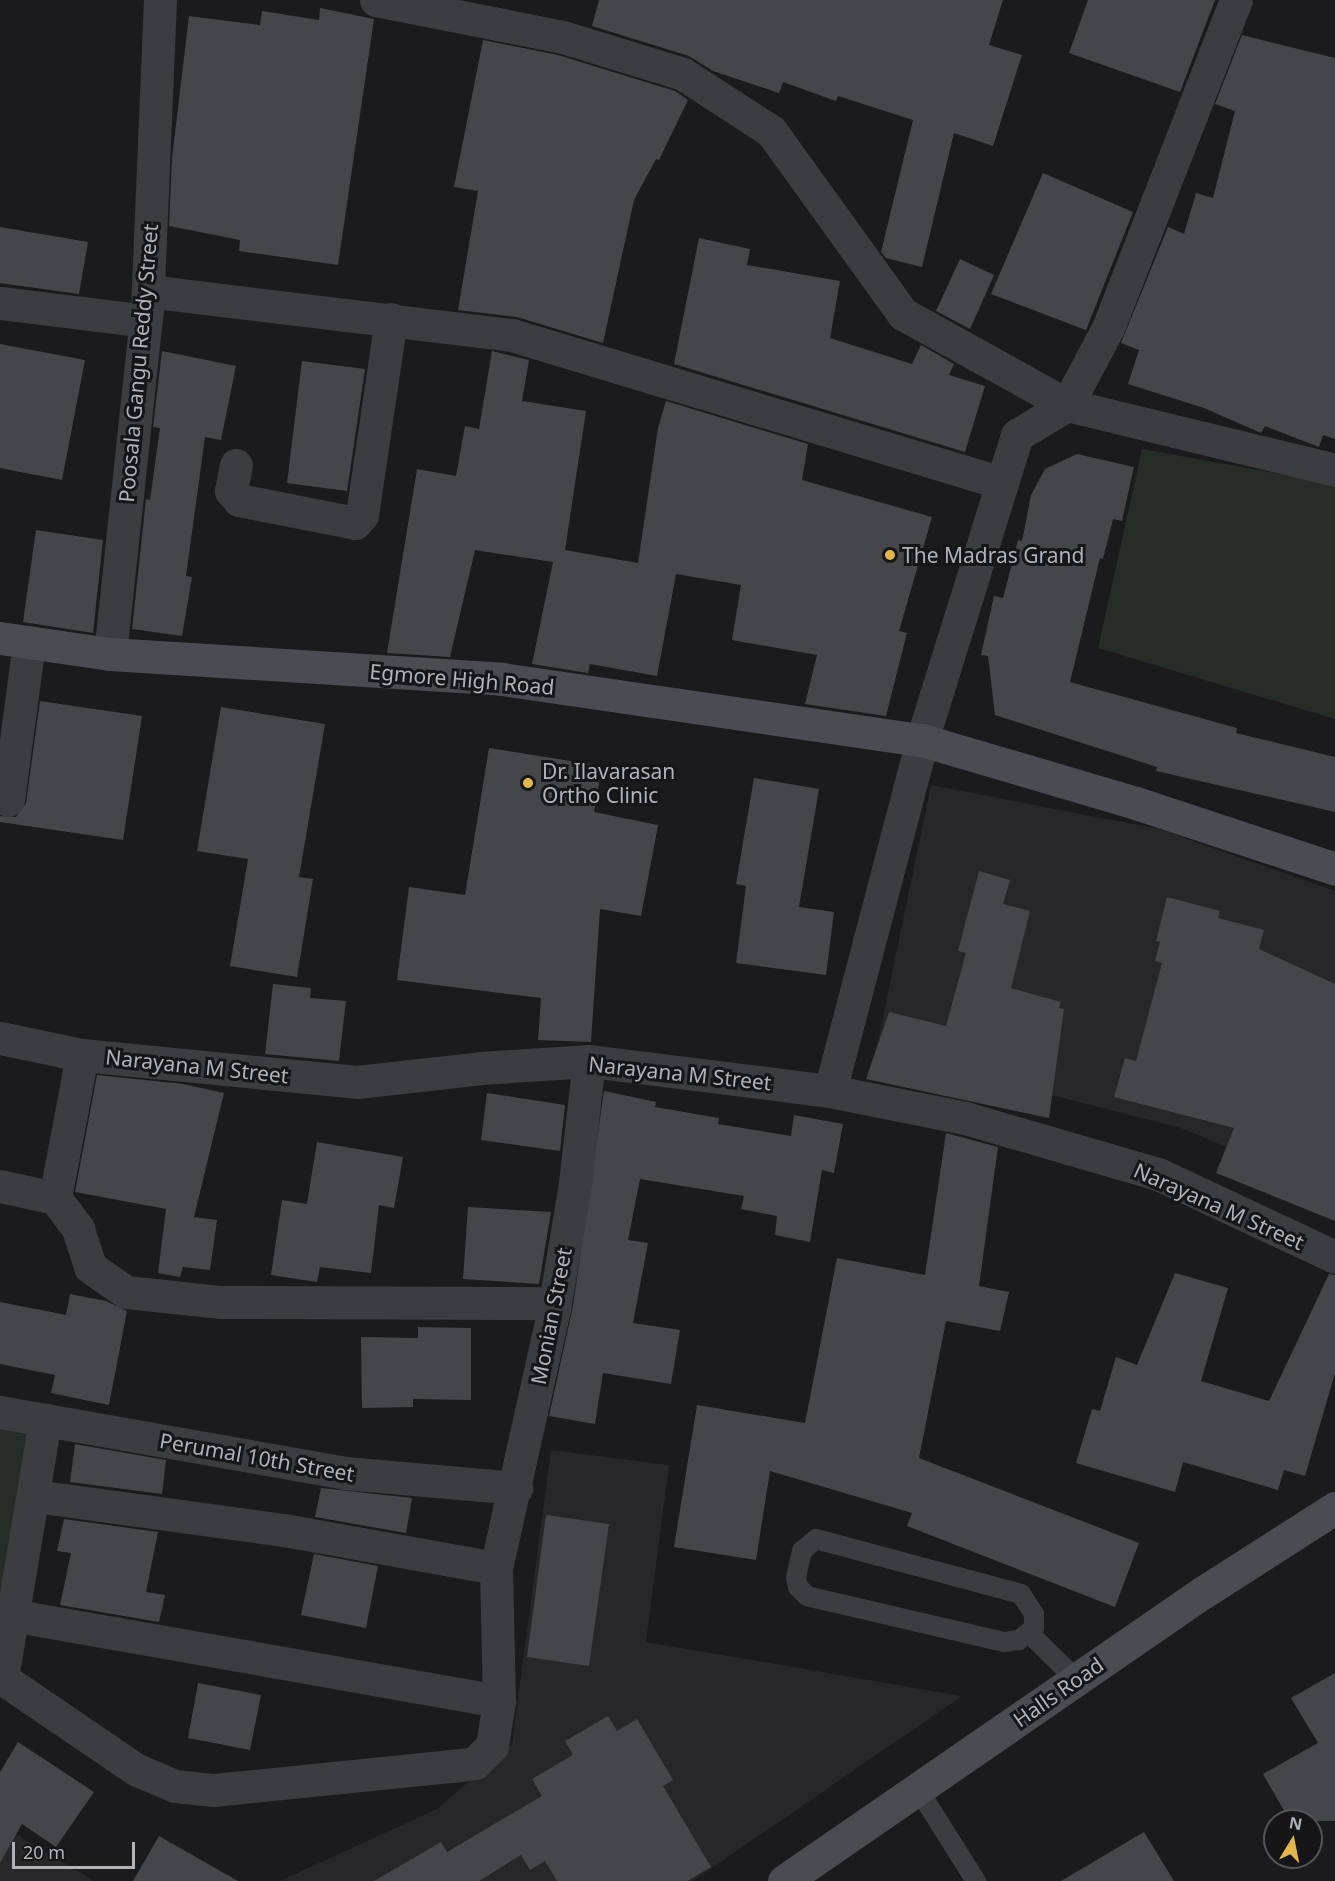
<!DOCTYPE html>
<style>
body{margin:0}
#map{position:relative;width:1335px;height:1881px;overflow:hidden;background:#1b1b1d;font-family:"Noto Sans",sans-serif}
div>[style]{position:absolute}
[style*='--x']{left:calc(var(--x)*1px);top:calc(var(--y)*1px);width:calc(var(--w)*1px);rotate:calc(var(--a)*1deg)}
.built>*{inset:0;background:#27272a}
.green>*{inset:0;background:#252d26}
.building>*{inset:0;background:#45464a}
.service>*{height:20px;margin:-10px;padding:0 10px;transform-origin:10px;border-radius:10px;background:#3c3d41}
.minor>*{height:33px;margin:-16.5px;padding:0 16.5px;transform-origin:16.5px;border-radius:16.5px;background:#3c3d41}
.secondary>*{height:33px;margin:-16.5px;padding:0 16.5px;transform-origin:16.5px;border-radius:16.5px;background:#4a4c51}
.dots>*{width:16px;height:16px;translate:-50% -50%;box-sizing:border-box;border:3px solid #161618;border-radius:50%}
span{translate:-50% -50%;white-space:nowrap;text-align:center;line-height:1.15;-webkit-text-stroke:6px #161618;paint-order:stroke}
.street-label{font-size:21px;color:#aeb2bb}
.poi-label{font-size:21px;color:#aeb2bb}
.left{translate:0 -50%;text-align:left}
.north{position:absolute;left:1263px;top:1809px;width:60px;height:60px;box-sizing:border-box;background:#161618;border:2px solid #535459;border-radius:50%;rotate:10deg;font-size:16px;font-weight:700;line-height:24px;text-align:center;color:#aeb2bb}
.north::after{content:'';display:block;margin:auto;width:21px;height:27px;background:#e5b74b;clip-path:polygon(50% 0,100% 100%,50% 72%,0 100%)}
.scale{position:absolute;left:12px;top:1842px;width:123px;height:27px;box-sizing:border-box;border:3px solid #aeb2bb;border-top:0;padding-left:8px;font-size:18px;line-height:21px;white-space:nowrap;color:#aeb2bb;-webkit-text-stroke:4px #161618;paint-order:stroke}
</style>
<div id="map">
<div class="built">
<i style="clip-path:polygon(931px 785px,1159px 829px,1335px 891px,1335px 1193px,1181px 1128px,876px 1051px)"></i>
<i style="clip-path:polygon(551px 1450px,669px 1465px,646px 1642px,962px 1696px,693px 1881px,280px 1881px,437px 1809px,512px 1744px)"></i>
<i style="clip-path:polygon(0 1825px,94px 1881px,0 1881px)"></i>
</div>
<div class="green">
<i style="clip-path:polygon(1142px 449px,1335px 484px,1335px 719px,1098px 648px)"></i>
<i style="clip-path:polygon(0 1418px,40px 1425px,0 1640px)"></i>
</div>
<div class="building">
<i style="clip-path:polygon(599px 0,1003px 0,989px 45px,1022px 55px,993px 146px,954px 133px,922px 267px,886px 258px,881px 252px,913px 120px,838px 96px,836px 101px,783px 82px,779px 93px,713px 71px,689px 56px,592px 26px)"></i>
<i style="clip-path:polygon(1088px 0,1215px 0,1180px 92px,1069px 53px)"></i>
<i style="clip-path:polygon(320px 8px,374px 19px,338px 265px,239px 251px,240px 240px,169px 226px,172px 158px,189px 16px,260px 25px,262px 11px,319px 20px)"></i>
<i style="clip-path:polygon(1242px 35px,1335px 58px,1335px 439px,1323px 435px,1319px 447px,1265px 426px,1261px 433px,1204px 408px,1128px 384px,1139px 350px,1121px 343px,1168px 227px,1184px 234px,1196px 193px,1213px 198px,1235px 111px,1215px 104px)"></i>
<i style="clip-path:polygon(483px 40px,558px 55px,675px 91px,688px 100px,659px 160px,656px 159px,634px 200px,603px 343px,517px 317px,458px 310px,478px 191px,454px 187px)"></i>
<i style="clip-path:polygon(1043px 173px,1133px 212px,1086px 330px,991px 294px)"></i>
<i style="clip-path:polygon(0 227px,88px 242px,79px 294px,0 283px)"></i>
<i style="clip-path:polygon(699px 238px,750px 249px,747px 265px,840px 281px,830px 338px,912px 364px,921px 345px,954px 364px,949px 375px,985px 386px,965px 452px,674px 364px)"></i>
<i style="clip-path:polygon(960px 259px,994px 275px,970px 329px,936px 311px)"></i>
<i style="clip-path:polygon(0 344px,85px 360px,62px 480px,0 468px)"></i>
<i style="clip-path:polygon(162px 351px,236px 366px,221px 440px,205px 437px,186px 576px,192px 577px,182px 636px,132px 629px,146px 499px,150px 500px,160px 428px,153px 427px)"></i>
<i style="clip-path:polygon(492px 351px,529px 360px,522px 401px,586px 411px,565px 550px,638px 563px,658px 428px,666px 401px,808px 444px,802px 480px,932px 517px,899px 631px,907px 633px,886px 716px,805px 704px,817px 655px,732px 640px,741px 585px,676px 574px,657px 676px,590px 664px,588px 673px,532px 664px,553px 562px,475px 550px,450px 657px,387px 653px,417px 469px,456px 476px,465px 426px,479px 429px)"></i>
<i style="clip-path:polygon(302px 361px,365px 369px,347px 491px,287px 483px)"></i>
<i style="clip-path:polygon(1077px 454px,1134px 467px,1122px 521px,1113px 519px,1103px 559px,1100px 558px,1070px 682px,1237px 728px,1236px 733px,1335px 757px,1335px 812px,1156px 771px,1157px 767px,995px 715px,988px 656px,981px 655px,994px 596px,1003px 598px,1018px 540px,1022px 541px,1031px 495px,1045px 469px)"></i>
<i style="clip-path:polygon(36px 530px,103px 540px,93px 633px,23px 622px)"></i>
<i style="clip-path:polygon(40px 701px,142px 716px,123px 840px,0 822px,0 816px,16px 817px,26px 803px)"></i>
<i style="clip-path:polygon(221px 707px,325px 724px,299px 877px,313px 879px,297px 977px,230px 966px,248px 859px,197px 851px)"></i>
<i style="clip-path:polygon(489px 748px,602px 766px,594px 812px,658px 825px,641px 916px,600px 909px,591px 1042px,538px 1040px,541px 998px,397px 980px,409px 887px,465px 895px)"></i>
<i style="clip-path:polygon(754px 778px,819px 789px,799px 907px,834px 912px,826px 975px,736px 963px,746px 886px,736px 884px)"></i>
<i style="clip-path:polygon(979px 871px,1010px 880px,1003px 904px,1030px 911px,1011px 988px,1061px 1002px,1059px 1008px,1064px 1009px,1049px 1118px,866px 1079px,889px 1012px,946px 1026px,966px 953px,958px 951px)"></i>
<i style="clip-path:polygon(1167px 897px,1220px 911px,1218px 918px,1264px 930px,1259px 949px,1335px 984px,1335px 1221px,1216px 1173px,1234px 1128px,1114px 1097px,1125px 1058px,1136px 1061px,1162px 963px,1155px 961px,1160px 942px,1156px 941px)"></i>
<i style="clip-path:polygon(273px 984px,311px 988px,310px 998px,346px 1001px,339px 1061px,265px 1054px)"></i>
<i style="clip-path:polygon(97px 1075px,183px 1084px,224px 1093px,194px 1217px,217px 1220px,210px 1270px,183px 1267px,180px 1277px,158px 1273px,166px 1209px,75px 1192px)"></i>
<i style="clip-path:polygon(604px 1091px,656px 1102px,655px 1107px,719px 1118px,718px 1124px,791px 1136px,794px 1115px,843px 1124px,834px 1173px,822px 1170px,810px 1242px,775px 1235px,777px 1216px,741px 1209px,744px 1196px,640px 1179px,628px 1240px,648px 1243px,633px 1323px,680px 1330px,671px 1384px,603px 1373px,595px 1424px,549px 1416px,573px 1306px)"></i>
<i style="clip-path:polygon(487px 1093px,565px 1105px,560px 1151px,481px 1140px)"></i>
<i style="clip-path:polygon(946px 1133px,998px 1147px,979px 1286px,1009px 1292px,1000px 1331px,946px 1321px,919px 1458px,1139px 1543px,1115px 1607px,907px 1526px,912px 1513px,770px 1471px,756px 1560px,674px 1547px,697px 1405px,805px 1423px,837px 1258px,925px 1275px)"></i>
<i style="clip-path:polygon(317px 1142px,403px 1157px,394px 1208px,379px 1205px,371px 1273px,320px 1267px,317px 1282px,271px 1275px,282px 1200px,307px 1204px)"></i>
<i style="clip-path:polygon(468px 1207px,551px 1212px,539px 1284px,463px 1279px)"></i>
<i style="clip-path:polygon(1175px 1273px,1228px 1288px,1201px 1381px,1269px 1401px,1329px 1274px,1335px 1275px,1335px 1373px,1305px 1476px,1284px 1470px,1278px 1490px,1183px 1462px,1175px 1492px,1076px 1463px,1092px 1409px,1100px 1411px,1116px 1357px,1137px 1365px)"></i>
<i style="clip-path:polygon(70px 1294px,106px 1301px,127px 1311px,109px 1405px,51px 1393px,55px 1375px,0 1364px,0 1302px,66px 1315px)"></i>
<i style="clip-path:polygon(418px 1327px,471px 1328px,471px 1400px,413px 1399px,413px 1407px,362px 1408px,361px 1337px,418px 1338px)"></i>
<i style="clip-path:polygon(75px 1444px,166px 1460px,162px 1494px,70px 1482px)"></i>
<i style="clip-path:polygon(321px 1488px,412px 1498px,406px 1533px,315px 1517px)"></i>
<i style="clip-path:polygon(546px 1515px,609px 1524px,589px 1666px,527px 1657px)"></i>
<i style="clip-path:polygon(64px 1519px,158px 1532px,146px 1592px,165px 1595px,159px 1622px,60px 1605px,71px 1553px,57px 1551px)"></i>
<i style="clip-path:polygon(314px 1554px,378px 1566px,366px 1628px,301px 1615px)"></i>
<i style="clip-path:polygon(1335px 1673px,1335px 1821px,1290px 1821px,1263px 1774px,1318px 1743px,1291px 1698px)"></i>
<i style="clip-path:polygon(198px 1683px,261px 1695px,250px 1750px,188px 1738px)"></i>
<i style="clip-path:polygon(608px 1716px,617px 1731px,637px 1719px,673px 1780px,663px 1786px,711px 1867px,687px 1881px,557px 1881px,545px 1861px,530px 1870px,521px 1855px,479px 1881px,374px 1881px,441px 1842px,447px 1852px,542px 1796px,532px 1779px,573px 1755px,565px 1741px)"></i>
<i style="clip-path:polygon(18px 1742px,94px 1792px,56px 1847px,22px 1824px,0 1863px,0 1772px)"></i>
<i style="clip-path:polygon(1144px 1832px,1174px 1881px,1061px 1881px)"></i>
<i style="clip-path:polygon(159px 1836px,238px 1881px,133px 1881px)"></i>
</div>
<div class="service">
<i style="--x:816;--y:1539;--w:212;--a:15"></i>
<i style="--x:1021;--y:1594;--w:24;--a:57"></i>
<i style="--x:1034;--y:1614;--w:14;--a:90"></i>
<i style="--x:1034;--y:1628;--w:19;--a:141"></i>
<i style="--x:1019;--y:1640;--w:15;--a:172"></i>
<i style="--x:1004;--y:1642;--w:202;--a:-166.9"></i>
<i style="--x:807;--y:1596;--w:13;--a:-135"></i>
<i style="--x:798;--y:1587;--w:10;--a:-101"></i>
<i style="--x:796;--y:1577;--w:27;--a:-77"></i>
<i style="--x:802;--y:1551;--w:18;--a:-41"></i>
<i style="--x:1030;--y:1634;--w:64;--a:44.4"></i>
<i style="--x:918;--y:1789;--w:109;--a:57.8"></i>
</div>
<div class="minor">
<i style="--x:376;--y:0;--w:191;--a:11.2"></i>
<i style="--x:563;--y:37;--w:126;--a:17.1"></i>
<i style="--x:683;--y:74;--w:105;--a:32.9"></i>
<i style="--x:771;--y:131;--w:226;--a:54.2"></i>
<i style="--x:903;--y:314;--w:188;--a:29"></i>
<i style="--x:1067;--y:405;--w:276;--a:13.6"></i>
<i style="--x:148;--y:291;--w:367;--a:6.9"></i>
<i style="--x:512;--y:335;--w:512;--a:16.81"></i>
<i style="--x:0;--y:303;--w:147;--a:7"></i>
<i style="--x:236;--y:465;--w:26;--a:101"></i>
<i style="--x:231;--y:491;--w:12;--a:48"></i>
<i style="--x:239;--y:500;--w:118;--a:11.2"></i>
<i style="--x:355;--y:523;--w:11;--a:-49"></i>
<i style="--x:362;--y:515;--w:198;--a:-81.6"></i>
<i style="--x:110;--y:654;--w:346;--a:-83.9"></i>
<i style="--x:147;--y:310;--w:310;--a:-87.6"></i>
<i style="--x:8;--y:800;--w:159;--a:-82.4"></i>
<i style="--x:0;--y:1038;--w:84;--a:11.7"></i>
<i style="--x:82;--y:1055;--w:276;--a:5.6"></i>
<i style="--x:357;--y:1082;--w:125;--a:-6.4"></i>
<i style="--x:481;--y:1068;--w:108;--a:-3.7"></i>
<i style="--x:589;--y:1061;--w:243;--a:7.1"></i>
<i style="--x:830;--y:1091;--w:138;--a:11.3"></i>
<i style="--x:965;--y:1118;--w:201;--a:16.2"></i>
<i style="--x:1158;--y:1174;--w:195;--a:25.1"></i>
<i style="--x:82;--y:1055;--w:146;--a:100.7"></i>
<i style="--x:55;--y:1198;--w:39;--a:53"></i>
<i style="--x:78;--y:1229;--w:40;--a:72"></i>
<i style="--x:90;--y:1267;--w:44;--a:34.8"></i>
<i style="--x:126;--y:1292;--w:96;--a:6"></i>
<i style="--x:221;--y:1302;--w:334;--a:0.2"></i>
<i style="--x:830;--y:1091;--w:363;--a:-75.3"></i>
<i style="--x:922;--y:740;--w:319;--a:-72.7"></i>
<i style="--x:1017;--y:435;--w:58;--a:-31"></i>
<i style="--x:1067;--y:405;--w:87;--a:-62"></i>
<i style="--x:1108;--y:328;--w:352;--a:-68.7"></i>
<i style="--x:0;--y:1186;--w:56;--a:12.3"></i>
<i style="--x:0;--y:1412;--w:350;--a:10"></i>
<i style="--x:345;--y:1473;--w:172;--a:5"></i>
<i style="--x:35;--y:1496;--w:251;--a:7.8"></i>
<i style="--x:284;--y:1530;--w:215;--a:10.2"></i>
<i style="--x:11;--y:1615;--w:496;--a:10"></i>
<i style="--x:0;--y:1677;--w:166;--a:34.2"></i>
<i style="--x:137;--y:1770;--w:41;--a:22.8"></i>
<i style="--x:175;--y:1786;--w:39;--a:6"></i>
<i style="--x:214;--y:1790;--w:239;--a:-5.8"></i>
<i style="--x:452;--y:1766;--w:23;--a:-7"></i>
<i style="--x:475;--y:1763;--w:24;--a:-45"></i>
<i style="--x:492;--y:1746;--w:46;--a:-81.2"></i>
<i style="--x:499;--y:1701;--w:133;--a:-91.3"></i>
<i style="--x:496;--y:1568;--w:271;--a:-77.4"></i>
<i style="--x:555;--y:1303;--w:122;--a:-80.5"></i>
<i style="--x:575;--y:1183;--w:123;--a:-83.5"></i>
<i style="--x:2;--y:1678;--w:262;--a:-80.5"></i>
</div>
<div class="secondary">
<i style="--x:0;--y:638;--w:111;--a:8.3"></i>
<i style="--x:110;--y:654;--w:393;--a:3.6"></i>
<i style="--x:502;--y:679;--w:424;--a:8.3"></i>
<i style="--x:922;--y:740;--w:223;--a:16.4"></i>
<i style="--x:1136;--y:803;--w:210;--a:18.3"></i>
<i style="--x:784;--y:1881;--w:508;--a:-34.57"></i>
<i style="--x:1202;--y:1593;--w:158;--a:-32.6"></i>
</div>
<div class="dots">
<i style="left:890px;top:555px;background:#e5b74b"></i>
<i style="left:528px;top:783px;background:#e5b74b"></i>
</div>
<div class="street-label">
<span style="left:138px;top:363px;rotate:-85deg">Poosala Gangu Reddy Street</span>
<span style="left:462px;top:679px;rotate:5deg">Egmore High Road</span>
<span style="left:197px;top:1066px;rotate:6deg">Narayana M Street</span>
<span style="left:680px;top:1073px;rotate:6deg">Narayana M Street</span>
<span style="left:1219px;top:1206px;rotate:24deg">Narayana M Street</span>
<span style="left:551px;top:1316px;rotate:-79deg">Monian Street</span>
<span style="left:257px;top:1457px;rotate:10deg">Perumal 10th Street</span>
<span style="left:1058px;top:1692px;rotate:-35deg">Halls Road</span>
</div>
<div class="poi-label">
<span class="left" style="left:902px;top:555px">The Madras Grand</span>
<span class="left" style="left:542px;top:783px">Dr. Ilavarasan<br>Ortho Clinic</span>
</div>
<div class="north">N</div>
<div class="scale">20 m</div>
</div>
